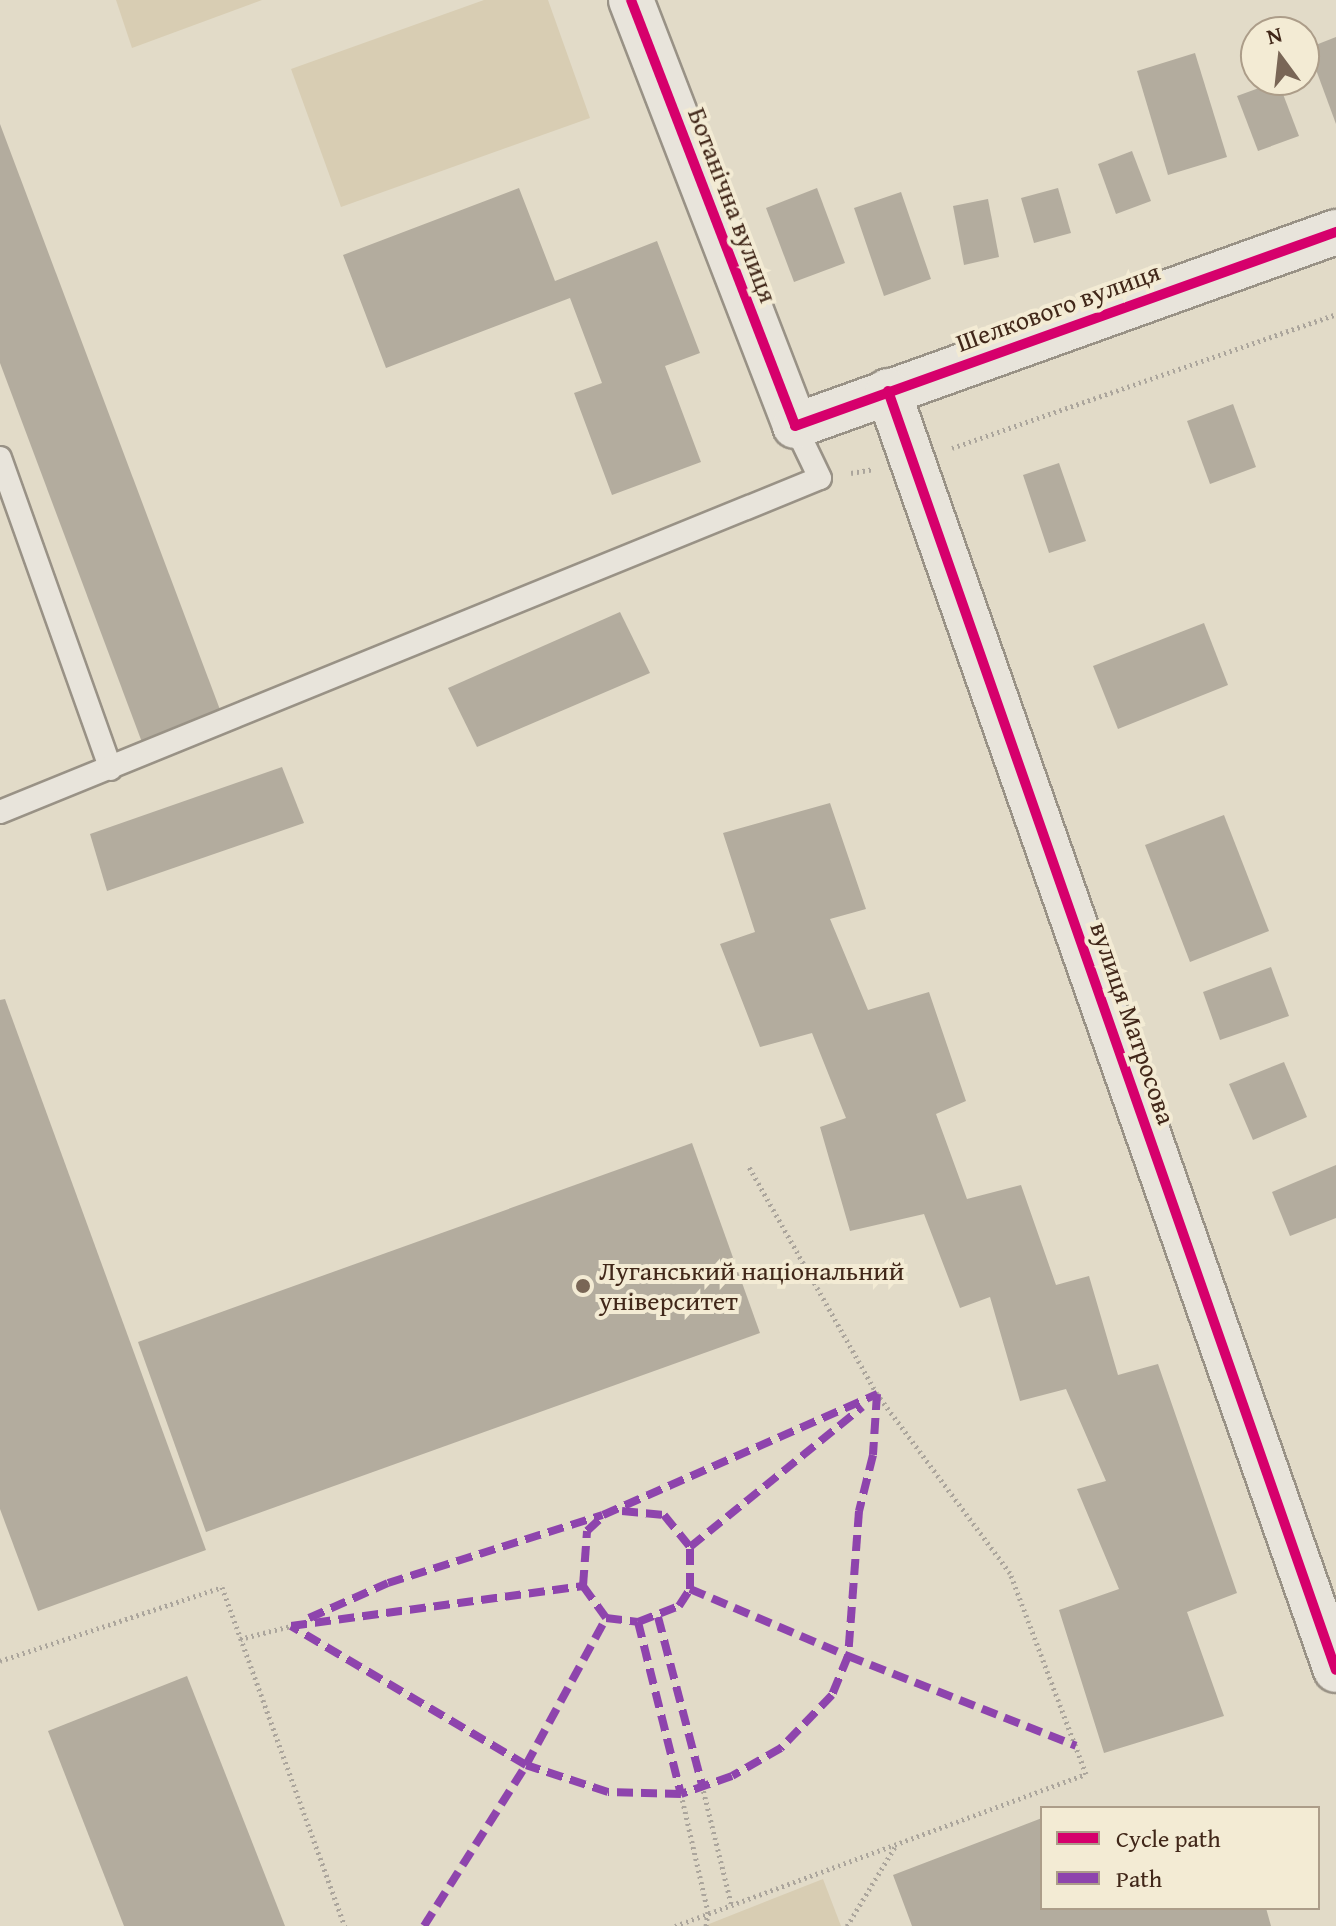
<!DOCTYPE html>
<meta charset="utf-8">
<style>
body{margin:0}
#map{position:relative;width:1336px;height:1926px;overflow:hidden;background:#e2dbc8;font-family:"Gentium Book Plus",serif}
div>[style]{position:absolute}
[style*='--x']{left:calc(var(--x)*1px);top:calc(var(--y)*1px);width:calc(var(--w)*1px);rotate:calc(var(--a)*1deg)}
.green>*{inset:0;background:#d8cdb3}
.building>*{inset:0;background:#b3ac9e}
.path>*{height:5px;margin-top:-2.5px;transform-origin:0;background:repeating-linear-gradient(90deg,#aba59c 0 2px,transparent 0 6px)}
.roads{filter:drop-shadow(2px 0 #999286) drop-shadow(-2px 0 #999286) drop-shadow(0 2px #999286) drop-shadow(0 -2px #999286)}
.service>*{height:22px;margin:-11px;padding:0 11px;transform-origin:11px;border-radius:11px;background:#e8e4db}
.minor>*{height:44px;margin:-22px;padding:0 22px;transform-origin:22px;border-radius:22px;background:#e8e4db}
.quiet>*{height:8px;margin-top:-4px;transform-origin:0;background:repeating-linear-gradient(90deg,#8e44ad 0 16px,transparent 0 24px)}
.cycleway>*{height:10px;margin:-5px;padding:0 5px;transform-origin:5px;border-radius:5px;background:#d6006c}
.dots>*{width:22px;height:22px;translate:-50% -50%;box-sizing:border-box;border:4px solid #f3ebd4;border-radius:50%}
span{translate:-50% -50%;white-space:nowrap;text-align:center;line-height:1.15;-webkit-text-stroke:8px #f3ebd4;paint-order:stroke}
.street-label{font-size:26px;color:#412719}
.poi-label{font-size:26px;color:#412719}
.left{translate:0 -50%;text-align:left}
.legend{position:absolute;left:1040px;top:1806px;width:280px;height:104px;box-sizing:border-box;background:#f3ebd4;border:2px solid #ac9d89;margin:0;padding:10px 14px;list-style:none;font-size:24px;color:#412719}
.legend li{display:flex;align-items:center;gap:16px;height:40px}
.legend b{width:40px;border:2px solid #ac9d89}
.north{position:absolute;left:1240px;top:16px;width:80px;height:80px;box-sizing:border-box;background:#f3ebd4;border:2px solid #ac9d89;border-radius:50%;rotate:345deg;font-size:22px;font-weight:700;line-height:32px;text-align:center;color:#412719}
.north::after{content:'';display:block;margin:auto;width:28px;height:36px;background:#796656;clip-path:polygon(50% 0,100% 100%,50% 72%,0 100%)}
</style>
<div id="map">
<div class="green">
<i style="clip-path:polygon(116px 0,262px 0,132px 48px)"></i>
<i style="clip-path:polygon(484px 0,548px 0,590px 118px,341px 207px,291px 69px)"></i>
<i style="clip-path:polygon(823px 1879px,841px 1926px,704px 1926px)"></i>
</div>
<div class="building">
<i style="clip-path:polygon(1336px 37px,1336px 124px,1308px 48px)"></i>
<i style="clip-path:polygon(1195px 53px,1227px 157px,1168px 175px,1137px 71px)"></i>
<i style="clip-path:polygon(1278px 81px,1299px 136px,1258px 151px,1237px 96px)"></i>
<i style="clip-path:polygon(0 124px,222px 715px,143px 745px,0 363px)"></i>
<i style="clip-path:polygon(1132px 151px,1151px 201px,1116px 214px,1098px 164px)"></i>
<i style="clip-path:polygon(519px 188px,555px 281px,657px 241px,700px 353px,665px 366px,701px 462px,612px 495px,574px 393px,602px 383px,570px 298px,386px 368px,343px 255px)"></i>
<i style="clip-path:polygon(817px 188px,845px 263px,794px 282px,766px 208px)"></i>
<i style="clip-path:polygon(1058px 188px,1071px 233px,1034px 243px,1021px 198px)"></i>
<i style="clip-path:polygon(901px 192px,931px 279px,884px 296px,854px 208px)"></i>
<i style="clip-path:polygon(988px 199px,999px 257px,964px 265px,953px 206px)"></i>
<i style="clip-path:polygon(1233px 404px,1256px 467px,1210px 484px,1187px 421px)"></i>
<i style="clip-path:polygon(1059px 463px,1086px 541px,1049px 553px,1023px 475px)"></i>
<i style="clip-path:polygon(620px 612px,650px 673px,477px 747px,448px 688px)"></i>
<i style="clip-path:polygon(1204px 623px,1228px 685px,1118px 729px,1093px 666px)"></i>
<i style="clip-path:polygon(282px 767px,304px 823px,107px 891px,90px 834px)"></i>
<i style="clip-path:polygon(830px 803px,866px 909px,830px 919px,868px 1010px,929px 992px,966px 1101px,936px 1114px,967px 1199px,1021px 1185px,1056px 1285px,1089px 1276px,1118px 1375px,1158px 1364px,1237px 1593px,1187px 1612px,1224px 1716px,1104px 1753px,1059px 1610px,1119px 1589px,1077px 1489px,1106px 1481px,1066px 1389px,1020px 1401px,990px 1297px,960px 1308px,924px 1214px,850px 1231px,820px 1127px,846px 1118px,812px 1033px,760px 1047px,720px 944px,755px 932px,723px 833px)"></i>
<i style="clip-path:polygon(1224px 815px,1269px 931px,1190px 962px,1145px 845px)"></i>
<i style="clip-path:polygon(1271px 967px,1289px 1016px,1220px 1040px,1203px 992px)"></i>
<i style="clip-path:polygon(5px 999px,206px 1550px,38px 1611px,0 1509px,0 1000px)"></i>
<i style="clip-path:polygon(1284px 1062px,1307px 1117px,1253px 1140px,1229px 1084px)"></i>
<i style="clip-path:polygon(692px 1143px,760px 1333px,206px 1532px,138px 1342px)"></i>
<i style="clip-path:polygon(1336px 1165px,1336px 1218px,1290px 1236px,1272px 1192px)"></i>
<i style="clip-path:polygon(187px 1676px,285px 1926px,124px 1926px,48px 1731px)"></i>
<i style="clip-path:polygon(1042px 1818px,1042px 1908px,1266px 1908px,1271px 1926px,912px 1926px,893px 1875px)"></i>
</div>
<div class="path">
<i style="--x:952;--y:448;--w:407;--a:-19.2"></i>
<i style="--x:851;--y:473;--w:22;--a:-10"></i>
<i style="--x:240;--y:1639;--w:53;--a:-14.3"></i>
<i style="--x:0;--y:1661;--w:234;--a:-18.4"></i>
<i style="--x:222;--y:1587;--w:361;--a:70.1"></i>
<i style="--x:702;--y:1785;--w:122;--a:76.2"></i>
<i style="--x:681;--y:1794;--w:121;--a:77.1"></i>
<i style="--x:708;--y:1912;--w:14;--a:98"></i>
<i style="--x:675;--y:1926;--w:438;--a:-20.3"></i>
<i style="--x:1086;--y:1774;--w:215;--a:-110.7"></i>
<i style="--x:1010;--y:1573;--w:223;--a:-126.6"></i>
<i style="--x:877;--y:1394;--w:261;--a:-119.4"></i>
<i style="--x:847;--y:1926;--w:95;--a:-58.8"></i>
</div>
<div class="roads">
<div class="service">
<i style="--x:0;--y:458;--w:330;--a:70.4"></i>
<i style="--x:0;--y:812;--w:885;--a:-22.16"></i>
<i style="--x:820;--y:478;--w:58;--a:-115.7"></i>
</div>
<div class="minor">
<i style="--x:631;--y:0;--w:456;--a:68.9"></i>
<i style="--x:795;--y:426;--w:575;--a:-19.73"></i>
<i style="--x:888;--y:391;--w:1355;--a:70.7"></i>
</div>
</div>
<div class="quiet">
<i style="--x:877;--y:1394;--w:61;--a:93.8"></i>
<i style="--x:873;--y:1455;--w:58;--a:104"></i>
<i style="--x:859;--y:1511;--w:145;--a:94.3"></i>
<i style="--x:848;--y:1656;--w:42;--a:112.3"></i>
<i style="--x:832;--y:1695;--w:74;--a:133.9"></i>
<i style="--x:781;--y:1748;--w:56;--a:150.3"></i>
<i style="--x:732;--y:1776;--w:54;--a:160.6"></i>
<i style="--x:681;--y:1794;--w:73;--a:-178.4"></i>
<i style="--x:608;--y:1792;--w:86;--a:-161.8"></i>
<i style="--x:526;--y:1765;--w:273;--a:-149.4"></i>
<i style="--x:291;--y:1626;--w:295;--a:-7.8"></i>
<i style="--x:583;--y:1586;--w:39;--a:54"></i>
<i style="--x:606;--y:1618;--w:32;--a:7"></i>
<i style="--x:638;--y:1622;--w:44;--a:-21.3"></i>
<i style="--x:679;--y:1606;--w:20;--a:-57"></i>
<i style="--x:690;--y:1589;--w:172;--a:23"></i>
<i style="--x:848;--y:1656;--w:245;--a:21.5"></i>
<i style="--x:622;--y:1511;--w:42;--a:5.4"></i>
<i style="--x:664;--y:1515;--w:41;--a:50.9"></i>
<i style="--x:583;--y:1586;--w:55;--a:-85.8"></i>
<i style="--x:587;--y:1531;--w:18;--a:-43"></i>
<i style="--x:690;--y:1589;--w:42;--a:-90"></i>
<i style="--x:690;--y:1547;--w:222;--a:-39.1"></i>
<i style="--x:658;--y:1617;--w:174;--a:75.3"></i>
<i style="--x:309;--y:1618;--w:86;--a:-23.9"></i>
<i style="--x:388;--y:1583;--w:225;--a:-17.6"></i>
<i style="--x:603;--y:1515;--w:300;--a:-23.8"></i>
<i style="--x:638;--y:1622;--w:177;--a:76"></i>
<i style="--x:424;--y:1926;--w:191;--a:-57.6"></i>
<i style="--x:526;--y:1765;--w:167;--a:-61.4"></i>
</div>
<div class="cycleway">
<i style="--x:631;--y:0;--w:456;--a:68.9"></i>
<i style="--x:795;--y:426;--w:575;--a:-19.73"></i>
<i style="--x:888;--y:391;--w:1355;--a:70.7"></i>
</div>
<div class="dots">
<i style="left:583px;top:1286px;background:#796656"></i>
</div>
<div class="street-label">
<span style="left:733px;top:205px;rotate:69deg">Ботанічна вулиця</span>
<span style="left:1058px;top:307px;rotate:-20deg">Шелкового вулиця</span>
<span style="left:1133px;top:1023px;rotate:71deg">вулиця Матросова</span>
</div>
<div class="poi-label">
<span class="left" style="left:599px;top:1286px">Луганський національний<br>університет</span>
</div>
<ul class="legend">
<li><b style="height:10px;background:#d6006c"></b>Cycle path</li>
<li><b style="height:10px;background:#8e44ad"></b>Path</li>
</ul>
<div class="north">N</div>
</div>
